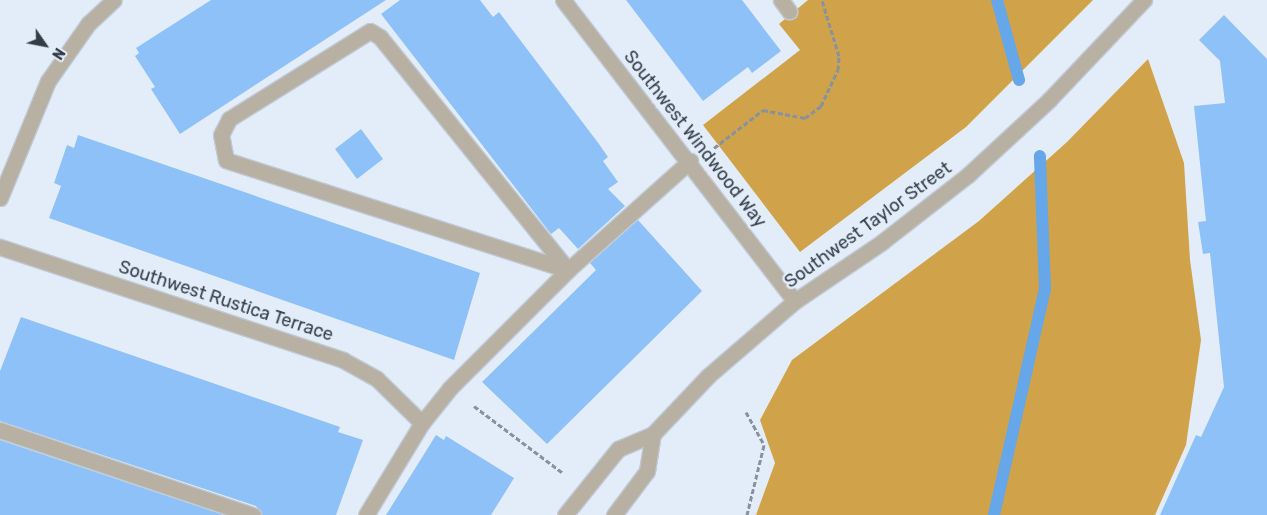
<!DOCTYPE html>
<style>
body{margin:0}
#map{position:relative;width:1267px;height:515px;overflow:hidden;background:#e3edf9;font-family:Rubik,sans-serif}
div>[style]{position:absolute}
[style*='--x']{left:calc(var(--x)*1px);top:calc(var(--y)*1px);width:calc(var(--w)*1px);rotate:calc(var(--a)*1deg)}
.forest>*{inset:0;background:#d0a24a}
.stream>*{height:12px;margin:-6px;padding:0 6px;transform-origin:6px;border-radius:6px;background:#65a7e9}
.building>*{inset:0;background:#8dc1f7}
.path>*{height:3px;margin-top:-1.5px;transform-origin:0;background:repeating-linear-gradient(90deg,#88929e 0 5px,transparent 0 7.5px)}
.roads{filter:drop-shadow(1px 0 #c0cad6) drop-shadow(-1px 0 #c0cad6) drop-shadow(0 1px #c0cad6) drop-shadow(0 -1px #c0cad6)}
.lane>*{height:15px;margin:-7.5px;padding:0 7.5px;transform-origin:7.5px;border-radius:7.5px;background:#b8b0a2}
.street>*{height:15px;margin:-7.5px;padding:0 7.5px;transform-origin:7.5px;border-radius:7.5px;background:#b8b0a2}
span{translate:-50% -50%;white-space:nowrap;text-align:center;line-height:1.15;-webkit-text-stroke:5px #e3edf9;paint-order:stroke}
.street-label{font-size:18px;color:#323d48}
.north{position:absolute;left:20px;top:20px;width:50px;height:50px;-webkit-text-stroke:4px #e3edf9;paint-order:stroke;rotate:123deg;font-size:14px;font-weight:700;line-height:20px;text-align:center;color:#323d48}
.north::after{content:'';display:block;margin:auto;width:18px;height:22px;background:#323d48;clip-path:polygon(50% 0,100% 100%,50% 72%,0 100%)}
</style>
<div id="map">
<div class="forest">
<i style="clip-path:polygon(808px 0,1093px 0,966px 127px,800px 252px,703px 125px,800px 50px,779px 24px)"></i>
<i style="clip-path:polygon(1148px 59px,1184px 163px,1190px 260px,1201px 340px,1186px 445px,1155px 515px,756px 515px,775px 463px,760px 420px,792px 360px,979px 221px,1067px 142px)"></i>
</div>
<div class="stream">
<i style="--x:997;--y:0;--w:83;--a:74.6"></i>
<i style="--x:994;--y:515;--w:232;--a:-77.3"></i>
<i style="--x:1045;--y:289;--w:133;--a:-92.2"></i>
</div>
<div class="building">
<i style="clip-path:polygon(211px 0,386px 0,180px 134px,151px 89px,155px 87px,135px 56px,139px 53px,136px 48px)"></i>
<i style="clip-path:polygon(400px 0,480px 0,493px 17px,499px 12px,599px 144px,608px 157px,603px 161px,618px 182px,608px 189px,625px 206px,578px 249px,559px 228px,551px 234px,381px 14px)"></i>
<i style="clip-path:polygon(626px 0,742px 0,781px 51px,752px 73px,748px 67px,703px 101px)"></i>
<i style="clip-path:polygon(1224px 15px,1267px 59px,1267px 515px,1160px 515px,1196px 435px,1201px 437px,1224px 387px,1210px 253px,1203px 254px,1198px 222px,1206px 221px,1194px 106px,1225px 103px,1220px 61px,1199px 40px)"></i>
<i style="clip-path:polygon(361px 129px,383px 159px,357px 179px,335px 149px)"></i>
<i style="clip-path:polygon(78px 135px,480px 273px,454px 360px,49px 218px,61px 186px,54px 183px,67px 145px,74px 148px)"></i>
<i style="clip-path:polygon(638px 220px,702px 291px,547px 444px,482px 382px,596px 270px,590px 263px)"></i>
<i style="clip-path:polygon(21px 317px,340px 427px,338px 432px,363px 440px,336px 515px,262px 515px,256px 506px,0 421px,0 371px)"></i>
<i style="clip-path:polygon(436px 435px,444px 440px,446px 436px,514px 478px,491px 515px,386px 515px)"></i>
<i style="clip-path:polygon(0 440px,224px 515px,0 515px)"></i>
</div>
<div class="path">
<i style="--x:714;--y:148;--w:62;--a:-37.8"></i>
<i style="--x:763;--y:110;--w:43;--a:10.8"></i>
<i style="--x:805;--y:118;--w:20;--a:-37"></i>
<i style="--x:821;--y:106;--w:40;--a:-65"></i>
<i style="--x:838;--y:70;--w:14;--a:-86"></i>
<i style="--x:839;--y:56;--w:59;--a:-106.9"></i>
<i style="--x:474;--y:406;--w:111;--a:37"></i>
<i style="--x:746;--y:412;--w:38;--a:61"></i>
<i style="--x:764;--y:445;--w:72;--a:103.7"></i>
</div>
<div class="roads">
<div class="lane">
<i style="--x:781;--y:0;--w:14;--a:54"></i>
<i style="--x:370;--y:31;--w:12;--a:31"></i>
<i style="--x:380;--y:37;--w:299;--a:51.1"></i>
<i style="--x:568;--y:270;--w:359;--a:-162.2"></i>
<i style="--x:226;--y:160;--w:25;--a:-101"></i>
<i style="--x:221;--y:135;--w:18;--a:-63"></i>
<i style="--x:229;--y:119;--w:166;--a:-32"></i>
<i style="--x:0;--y:430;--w:267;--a:18.6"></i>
<i style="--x:366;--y:515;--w:108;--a:-58.7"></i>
<i style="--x:422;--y:423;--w:45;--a:-51.3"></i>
<i style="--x:450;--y:388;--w:167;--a:-45"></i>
<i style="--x:568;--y:270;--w:164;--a:-41.8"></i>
</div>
<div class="street">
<i style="--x:563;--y:0;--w:380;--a:52.4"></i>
<i style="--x:0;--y:198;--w:126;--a:-67.7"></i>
<i style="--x:48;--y:81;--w:70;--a:-54.9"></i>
<i style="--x:88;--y:24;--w:35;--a:-43"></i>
<i style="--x:0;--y:247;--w:361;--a:18.2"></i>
<i style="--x:343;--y:360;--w:39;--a:29"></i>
<i style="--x:377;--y:379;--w:63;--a:44.4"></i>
<i style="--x:565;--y:515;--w:85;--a:-51.2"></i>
<i style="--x:618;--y:449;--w:38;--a:-23"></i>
<i style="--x:653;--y:434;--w:80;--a:-46.5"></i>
<i style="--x:708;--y:376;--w:115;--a:-40.8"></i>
<i style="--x:795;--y:301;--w:105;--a:-34.1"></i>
<i style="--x:882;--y:242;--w:109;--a:-37.9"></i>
<i style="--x:968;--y:175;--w:110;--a:-42.8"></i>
<i style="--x:1049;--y:100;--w:138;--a:-46.5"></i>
<i style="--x:614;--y:515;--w:55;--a:-53.1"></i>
<i style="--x:647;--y:471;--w:37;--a:-81"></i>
</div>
</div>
<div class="street-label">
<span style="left:695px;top:139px;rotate:52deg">Southwest Windwood Way</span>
<span style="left:868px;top:225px;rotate:-36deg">Southwest Taylor Street</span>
<span style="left:226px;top:301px;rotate:18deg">Southwest Rustica Terrace</span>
</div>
<div class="north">N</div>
</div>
